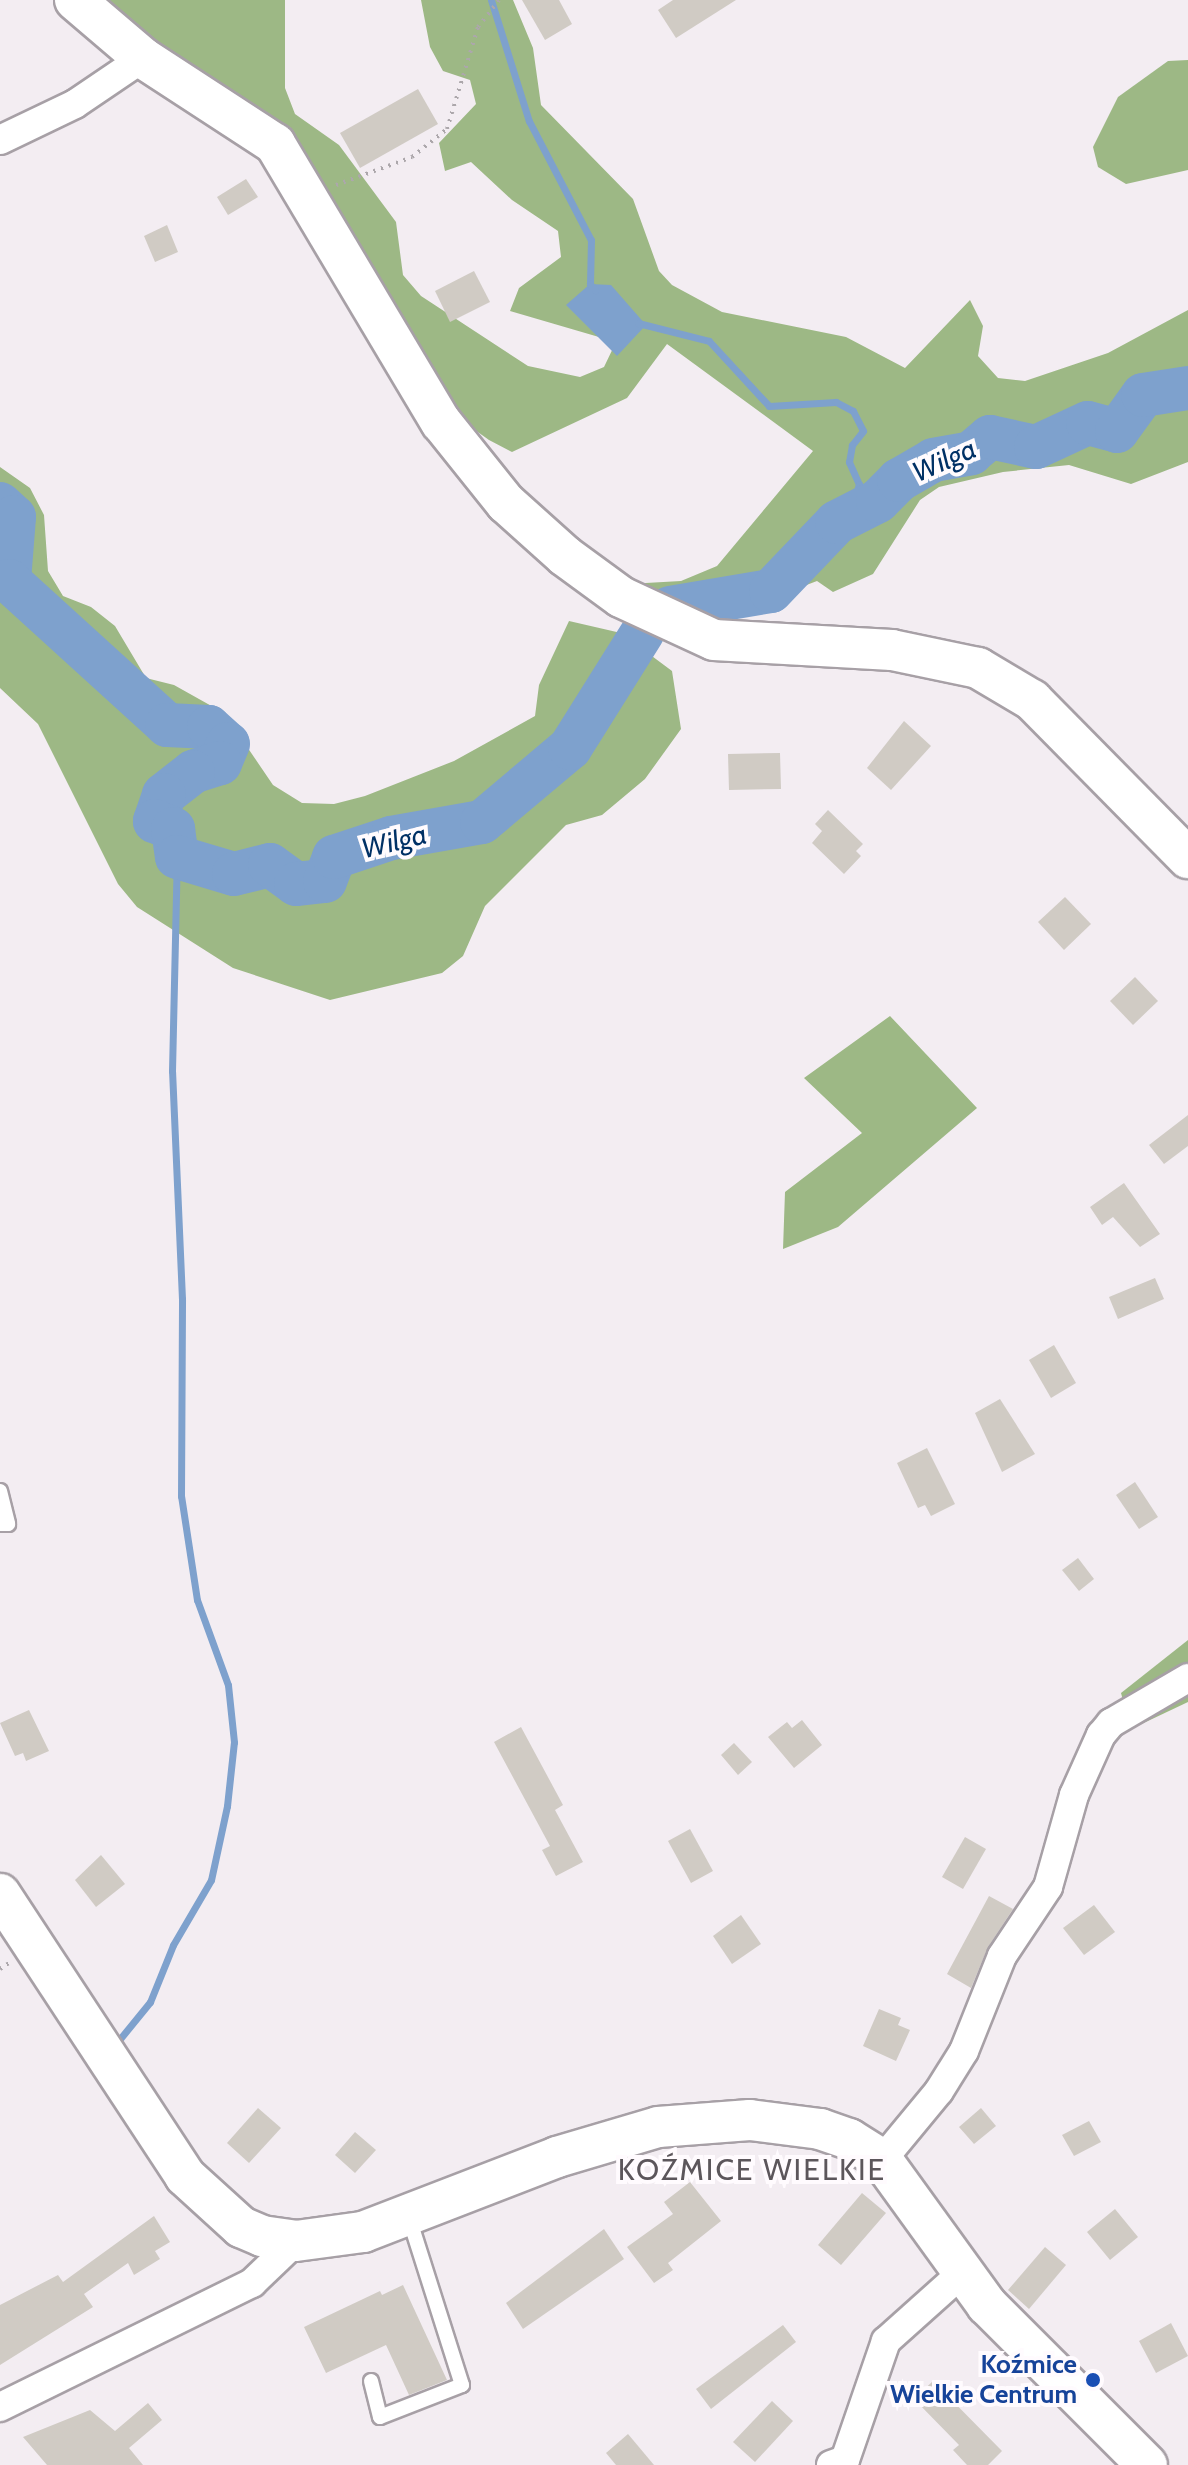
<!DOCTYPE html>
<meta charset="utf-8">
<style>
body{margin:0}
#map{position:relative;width:1188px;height:2465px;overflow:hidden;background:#f3edf2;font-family:Cabin,sans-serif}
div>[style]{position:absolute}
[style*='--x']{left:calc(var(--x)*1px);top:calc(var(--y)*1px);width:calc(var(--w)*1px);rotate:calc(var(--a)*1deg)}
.forest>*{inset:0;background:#9db885}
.water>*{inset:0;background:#7ea1cd}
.stream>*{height:7px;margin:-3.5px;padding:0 3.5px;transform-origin:3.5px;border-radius:3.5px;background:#7ea1cd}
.river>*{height:44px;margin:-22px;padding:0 22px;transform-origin:22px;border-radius:22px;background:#7ea1cd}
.building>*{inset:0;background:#d0cbc4}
.path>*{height:4px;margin-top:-2px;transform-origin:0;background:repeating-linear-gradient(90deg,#aca7ab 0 2px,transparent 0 8px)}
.roads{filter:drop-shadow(2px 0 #a7a0a6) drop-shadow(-2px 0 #a7a0a6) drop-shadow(0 2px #a7a0a6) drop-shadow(0 -2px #a7a0a6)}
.lane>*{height:14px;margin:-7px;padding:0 7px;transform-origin:7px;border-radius:7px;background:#fff}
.street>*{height:28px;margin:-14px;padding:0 14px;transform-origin:14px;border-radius:14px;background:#fff}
.secondary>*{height:40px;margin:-20px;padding:0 20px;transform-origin:20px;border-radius:20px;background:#fff}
.dots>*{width:22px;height:22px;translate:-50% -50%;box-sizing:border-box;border:4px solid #fffbfe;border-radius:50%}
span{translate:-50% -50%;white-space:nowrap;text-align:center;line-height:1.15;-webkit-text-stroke:8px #fffbfe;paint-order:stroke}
.transit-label{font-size:26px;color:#164399;font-weight:700}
.right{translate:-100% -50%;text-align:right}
.water-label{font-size:28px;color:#003065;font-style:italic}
.quarter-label{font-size:30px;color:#5c565b;letter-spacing:2px}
</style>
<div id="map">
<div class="forest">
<i style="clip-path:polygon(102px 0,285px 0,285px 88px,295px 114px,339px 145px,396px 222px,403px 275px,421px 296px,528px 366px,580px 377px,604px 367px,616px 342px,510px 311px,519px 288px,561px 257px,558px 231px,512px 200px,471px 162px,445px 171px,439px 143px,476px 104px,470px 80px,443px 71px,430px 47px,421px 0,513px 0,533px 48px,541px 105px,633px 199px,659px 271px,672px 285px,722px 312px,846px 337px,905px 368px,970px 300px,983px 326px,978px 356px,998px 378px,1025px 381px,1108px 353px,1188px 310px,1188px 462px,1131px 484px,1069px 465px,1003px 472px,939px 487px,920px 500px,873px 574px,833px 592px,817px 581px,796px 589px,781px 604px,739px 615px,697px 611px,628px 584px,681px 581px,717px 566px,813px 451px,667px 344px,627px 398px,512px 452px,489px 440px,447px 410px,317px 175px,281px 137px)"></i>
<i style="clip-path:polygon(1188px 60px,1188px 170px,1126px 184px,1098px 167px,1093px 147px,1118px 97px,1168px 61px)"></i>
<i style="clip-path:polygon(0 467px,30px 488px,44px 515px,48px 571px,63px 596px,91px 607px,115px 626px,146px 678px,174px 685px,224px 713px,273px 785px,302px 803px,334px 804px,365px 796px,454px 761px,535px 716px,539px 685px,569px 621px,621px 633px,672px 671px,681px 729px,645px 779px,602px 815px,566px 825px,485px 906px,463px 956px,442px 973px,330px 1000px,233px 968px,137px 907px,118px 884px,38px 724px,0 688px)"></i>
<i style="clip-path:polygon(890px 1016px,977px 1108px,838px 1227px,783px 1249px,785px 1192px,862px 1133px,804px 1078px)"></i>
<i style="clip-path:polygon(1188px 1640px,1188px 1702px,1131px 1729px,1121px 1693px)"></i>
</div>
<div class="water">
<i style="clip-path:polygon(590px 284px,611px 285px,646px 325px,617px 356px,566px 305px)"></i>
</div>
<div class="stream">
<i style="--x:491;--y:0;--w:127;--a:72.6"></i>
<i style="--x:529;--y:121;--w:134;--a:62.5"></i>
<i style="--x:591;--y:240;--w:44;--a:91.3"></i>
<i style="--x:590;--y:284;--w:8;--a:50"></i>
<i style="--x:638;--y:323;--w:73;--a:14.2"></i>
<i style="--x:709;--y:341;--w:88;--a:47.3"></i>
<i style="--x:769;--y:406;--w:67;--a:-3.4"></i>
<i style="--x:836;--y:402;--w:19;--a:28"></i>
<i style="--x:853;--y:411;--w:22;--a:63"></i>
<i style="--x:863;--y:431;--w:18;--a:128"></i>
<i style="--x:852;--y:445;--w:17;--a:100"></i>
<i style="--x:849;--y:462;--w:24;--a:66"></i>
<i style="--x:859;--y:484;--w:31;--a:107"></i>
<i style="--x:119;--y:2040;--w:49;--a:-50.8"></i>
<i style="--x:150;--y:2002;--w:61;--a:-68"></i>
<i style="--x:173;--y:1945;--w:75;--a:-59.7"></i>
<i style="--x:211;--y:1880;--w:76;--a:-77.8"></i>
<i style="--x:227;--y:1806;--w:64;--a:-83.8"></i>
<i style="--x:234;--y:1742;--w:57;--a:-96"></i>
<i style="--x:228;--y:1685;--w:90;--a:-110"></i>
<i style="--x:197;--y:1600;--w:105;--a:-98.7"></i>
<i style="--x:181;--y:1496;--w:197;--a:-89.7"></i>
<i style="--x:182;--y:1299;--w:228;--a:-92.5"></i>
<i style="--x:172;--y:1071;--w:214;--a:-88.7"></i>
</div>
<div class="river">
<i style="--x:0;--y:504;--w:19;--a:43"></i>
<i style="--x:14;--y:517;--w:64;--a:94.5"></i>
<i style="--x:9;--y:581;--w:214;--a:42.3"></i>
<i style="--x:167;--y:725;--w:42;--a:2.7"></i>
<i style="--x:209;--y:727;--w:25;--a:42"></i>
<i style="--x:228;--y:744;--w:21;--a:113"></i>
<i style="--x:220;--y:763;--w:28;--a:162"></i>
<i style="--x:193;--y:772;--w:37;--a:142"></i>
<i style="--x:164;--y:795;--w:28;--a:109"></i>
<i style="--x:155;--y:821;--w:20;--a:24"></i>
<i style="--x:173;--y:829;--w:28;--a:82"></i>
<i style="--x:177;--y:857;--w:59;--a:16.6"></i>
<i style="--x:234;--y:874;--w:37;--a:-14"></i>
<i style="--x:270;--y:865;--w:32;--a:36"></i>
<i style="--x:296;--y:884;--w:29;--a:-6"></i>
<i style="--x:325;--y:881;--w:26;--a:-69"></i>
<i style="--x:334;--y:857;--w:60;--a:-18.4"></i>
<i style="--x:391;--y:838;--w:92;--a:-10"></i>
<i style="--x:482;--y:822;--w:115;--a:-40.1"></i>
<i style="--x:570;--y:748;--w:136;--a:-57.9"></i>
<i style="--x:670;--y:608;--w:102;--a:-9.6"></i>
<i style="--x:771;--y:591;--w:95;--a:-46.3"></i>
<i style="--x:837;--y:522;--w:46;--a:-27.1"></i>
<i style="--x:878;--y:501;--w:30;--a:-45"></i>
<i style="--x:899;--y:480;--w:39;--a:-30"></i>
<i style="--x:933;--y:460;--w:39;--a:-10"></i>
<i style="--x:971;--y:453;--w:25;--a:-40"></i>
<i style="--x:990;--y:437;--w:47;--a:12.3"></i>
<i style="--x:1036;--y:447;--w:57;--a:-24.8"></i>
<i style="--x:1088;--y:423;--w:30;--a:15"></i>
<i style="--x:1117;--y:431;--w:44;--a:-54.2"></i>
<i style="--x:1143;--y:395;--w:46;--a:-8.8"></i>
</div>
<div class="building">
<i style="clip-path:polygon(522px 0,559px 0,572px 24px,545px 40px)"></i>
<i style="clip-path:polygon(673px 0,736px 0,676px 38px,658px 10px)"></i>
<i style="clip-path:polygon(418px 89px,438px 124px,360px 168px,340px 133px)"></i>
<i style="clip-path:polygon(246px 179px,258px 197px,228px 215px,217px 197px)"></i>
<i style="clip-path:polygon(167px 225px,178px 252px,155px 262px,144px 236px)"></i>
<i style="clip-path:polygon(474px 271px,490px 302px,450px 322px,435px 291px)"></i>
<i style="clip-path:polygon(904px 721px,931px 746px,891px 790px,867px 768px)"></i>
<i style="clip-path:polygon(780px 753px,781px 789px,729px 790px,728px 754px)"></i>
<i style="clip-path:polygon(828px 810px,863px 844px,856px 851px,861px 856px,844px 874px,812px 843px,822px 831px,815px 824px)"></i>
<i style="clip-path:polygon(1065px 897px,1091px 924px,1064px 950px,1038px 922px)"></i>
<i style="clip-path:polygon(1135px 977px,1158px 1001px,1133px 1025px,1110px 1001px)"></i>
<i style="clip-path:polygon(1188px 1115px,1188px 1146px,1164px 1164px,1149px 1145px)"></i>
<i style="clip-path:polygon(1124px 1183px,1160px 1234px,1140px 1247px,1113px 1217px,1102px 1225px,1090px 1207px)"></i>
<i style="clip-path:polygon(1155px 1278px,1164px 1299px,1118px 1319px,1109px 1297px)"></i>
<i style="clip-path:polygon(1054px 1345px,1076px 1383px,1051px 1398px,1029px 1360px)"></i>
<i style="clip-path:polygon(1000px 1399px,1035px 1454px,1002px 1472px,975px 1413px)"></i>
<i style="clip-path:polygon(927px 1448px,955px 1504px,931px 1516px,925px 1505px,918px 1508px,897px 1463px)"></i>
<i style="clip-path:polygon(1135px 1482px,1158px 1517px,1139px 1529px,1116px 1495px)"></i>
<i style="clip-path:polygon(1078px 1558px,1094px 1579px,1079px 1591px,1062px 1570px)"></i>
<i style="clip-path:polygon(29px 1710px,49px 1751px,26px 1761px,23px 1753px,15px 1756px,0 1723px)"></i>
<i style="clip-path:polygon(802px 1720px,822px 1745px,794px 1768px,768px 1737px,787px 1722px,792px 1728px)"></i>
<i style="clip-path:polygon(521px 1727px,563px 1805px,555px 1810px,583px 1862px,556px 1876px,542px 1850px,550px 1846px,494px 1742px)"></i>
<i style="clip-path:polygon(734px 1743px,752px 1762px,738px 1775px,721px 1755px)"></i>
<i style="clip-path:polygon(690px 1829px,713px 1871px,691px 1883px,668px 1841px)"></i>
<i style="clip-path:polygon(965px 1837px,986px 1849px,963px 1889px,942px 1877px)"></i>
<i style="clip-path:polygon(101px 1855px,125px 1884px,96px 1907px,75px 1880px)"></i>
<i style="clip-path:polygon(989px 1896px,1013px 1909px,988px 1947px,971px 1988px,947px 1974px)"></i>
<i style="clip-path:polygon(1094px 1905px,1115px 1932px,1084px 1955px,1063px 1928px)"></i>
<i style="clip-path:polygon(741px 1915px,761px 1944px,732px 1964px,713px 1936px)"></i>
<i style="clip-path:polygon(879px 2009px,901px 2018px,898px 2025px,910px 2030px,896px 2061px,863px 2046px)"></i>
<i style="clip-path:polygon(258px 2108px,281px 2128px,249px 2163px,227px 2143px)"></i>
<i style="clip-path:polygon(981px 2108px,996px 2126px,974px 2144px,959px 2127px)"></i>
<i style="clip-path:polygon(1089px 2121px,1101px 2142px,1074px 2156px,1062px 2135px)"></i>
<i style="clip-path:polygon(355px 2132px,376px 2150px,355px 2173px,335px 2155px)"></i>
<i style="clip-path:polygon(690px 2182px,721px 2221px,668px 2263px,673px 2270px,654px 2283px,627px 2247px,673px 2214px,664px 2202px)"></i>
<i style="clip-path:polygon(862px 2193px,886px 2213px,841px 2265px,818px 2245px)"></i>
<i style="clip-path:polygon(1115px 2209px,1138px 2237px,1110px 2260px,1087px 2232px)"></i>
<i style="clip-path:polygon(154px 2216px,170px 2242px,155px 2251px,160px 2259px,134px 2275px,128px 2263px,84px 2294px,93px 2307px,0 2365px,0 2305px,58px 2275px,63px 2282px)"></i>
<i style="clip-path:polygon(604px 2229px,624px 2259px,523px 2329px,506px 2303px)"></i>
<i style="clip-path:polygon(1045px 2247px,1066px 2265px,1029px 2309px,1008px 2290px)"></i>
<i style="clip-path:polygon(403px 2285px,447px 2380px,409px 2395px,386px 2345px,326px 2373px,304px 2327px,380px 2291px,382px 2295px)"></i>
<i style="clip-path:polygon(1171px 2323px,1188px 2356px,1156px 2373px,1139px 2341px)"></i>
<i style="clip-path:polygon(783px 2325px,796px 2342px,711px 2409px,696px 2389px)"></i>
<i style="clip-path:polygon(933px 2381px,1002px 2451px,988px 2465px,967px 2465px,953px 2450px,959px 2445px,914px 2399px)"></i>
<i style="clip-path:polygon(772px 2401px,793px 2421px,755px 2462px,733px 2442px)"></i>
<i style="clip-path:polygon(148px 2403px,162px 2420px,129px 2448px,143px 2465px,47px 2465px,23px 2437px,90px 2410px,115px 2431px)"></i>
<i style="clip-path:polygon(628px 2434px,654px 2465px,616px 2465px,606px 2453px)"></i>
</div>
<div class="path">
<i style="--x:336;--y:185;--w:81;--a:-20.2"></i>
<i style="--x:412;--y:157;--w:45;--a:-38.7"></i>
<i style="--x:447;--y:129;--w:107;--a:-73.1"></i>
<i style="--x:478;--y:27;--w:34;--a:-52"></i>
<i style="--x:0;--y:1969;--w:11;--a:-34"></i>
</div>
<div class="roads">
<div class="lane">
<i style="--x:0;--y:1491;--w:34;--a:76"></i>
<i style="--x:8;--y:1524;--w:8;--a:180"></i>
<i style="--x:371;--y:2381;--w:37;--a:76"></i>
<i style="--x:380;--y:2417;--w:88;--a:-21.3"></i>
<i style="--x:462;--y:2385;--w:175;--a:-107.6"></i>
</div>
<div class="street">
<i style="--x:0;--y:140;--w:83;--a:-25.6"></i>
<i style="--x:75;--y:104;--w:82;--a:-34.1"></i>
<i style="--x:882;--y:2160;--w:89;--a:-50.4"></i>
<i style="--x:939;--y:2091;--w:47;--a:-58"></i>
<i style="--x:964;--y:2051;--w:102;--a:-68.2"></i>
<i style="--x:1002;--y:1956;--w:83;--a:-56.3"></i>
<i style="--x:1048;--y:1887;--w:96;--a:-74.2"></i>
<i style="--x:1074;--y:1795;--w:66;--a:-65.8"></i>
<i style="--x:1101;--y:1735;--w:16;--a:-50"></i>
<i style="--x:1111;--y:1723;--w:89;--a:-30.3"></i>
<i style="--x:0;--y:2407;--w:281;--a:-26.2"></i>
<i style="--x:252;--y:2283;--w:61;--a:-43.7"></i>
<i style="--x:831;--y:2465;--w:15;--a:-20"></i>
<i style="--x:845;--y:2460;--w:126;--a:-71"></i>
<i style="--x:886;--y:2341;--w:102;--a:-41.8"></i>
</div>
<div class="secondary">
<i style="--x:75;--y:0;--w:89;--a:40.5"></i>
<i style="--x:143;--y:58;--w:158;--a:33.1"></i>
<i style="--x:275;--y:144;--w:324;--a:59.2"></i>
<i style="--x:441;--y:422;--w:104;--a:51.3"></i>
<i style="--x:506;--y:503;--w:79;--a:41.9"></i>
<i style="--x:565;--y:556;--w:69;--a:36.2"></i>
<i style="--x:621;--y:597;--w:102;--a:24.8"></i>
<i style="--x:714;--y:640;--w:178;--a:3.2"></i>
<i style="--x:892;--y:650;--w:88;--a:11.8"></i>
<i style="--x:978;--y:668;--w:63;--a:30.7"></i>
<i style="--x:1032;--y:700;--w:222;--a:45.4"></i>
<i style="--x:0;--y:1894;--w:337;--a:56.7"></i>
<i style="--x:185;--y:2176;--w:76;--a:42.3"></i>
<i style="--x:241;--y:2227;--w:23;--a:23"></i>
<i style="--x:262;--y:2236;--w:34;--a:8"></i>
<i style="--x:296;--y:2241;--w:68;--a:-7.7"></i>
<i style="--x:363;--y:2232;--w:208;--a:-21.1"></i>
<i style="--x:557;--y:2157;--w:105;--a:-16.5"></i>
<i style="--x:658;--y:2127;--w:92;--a:-4.4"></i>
<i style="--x:750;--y:2120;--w:71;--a:7.3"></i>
<i style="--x:820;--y:2129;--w:31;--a:19"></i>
<i style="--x:849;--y:2139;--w:39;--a:32"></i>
<i style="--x:882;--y:2160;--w:179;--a:54.1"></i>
<i style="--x:987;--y:2305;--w:226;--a:45"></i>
</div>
</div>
<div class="dots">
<i style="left:1093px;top:2380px;background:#1a4fb4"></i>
</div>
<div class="transit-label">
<span class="right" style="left:1077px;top:2380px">Koźmice<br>Wielkie Centrum</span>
</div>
<div class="water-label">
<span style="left:944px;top:460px;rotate:-24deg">Wilga</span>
<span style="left:394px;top:841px;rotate:-14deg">Wilga</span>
</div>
<div class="quarter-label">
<span style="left:752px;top:2170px">KOŹMICE WIELKIE</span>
</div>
</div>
